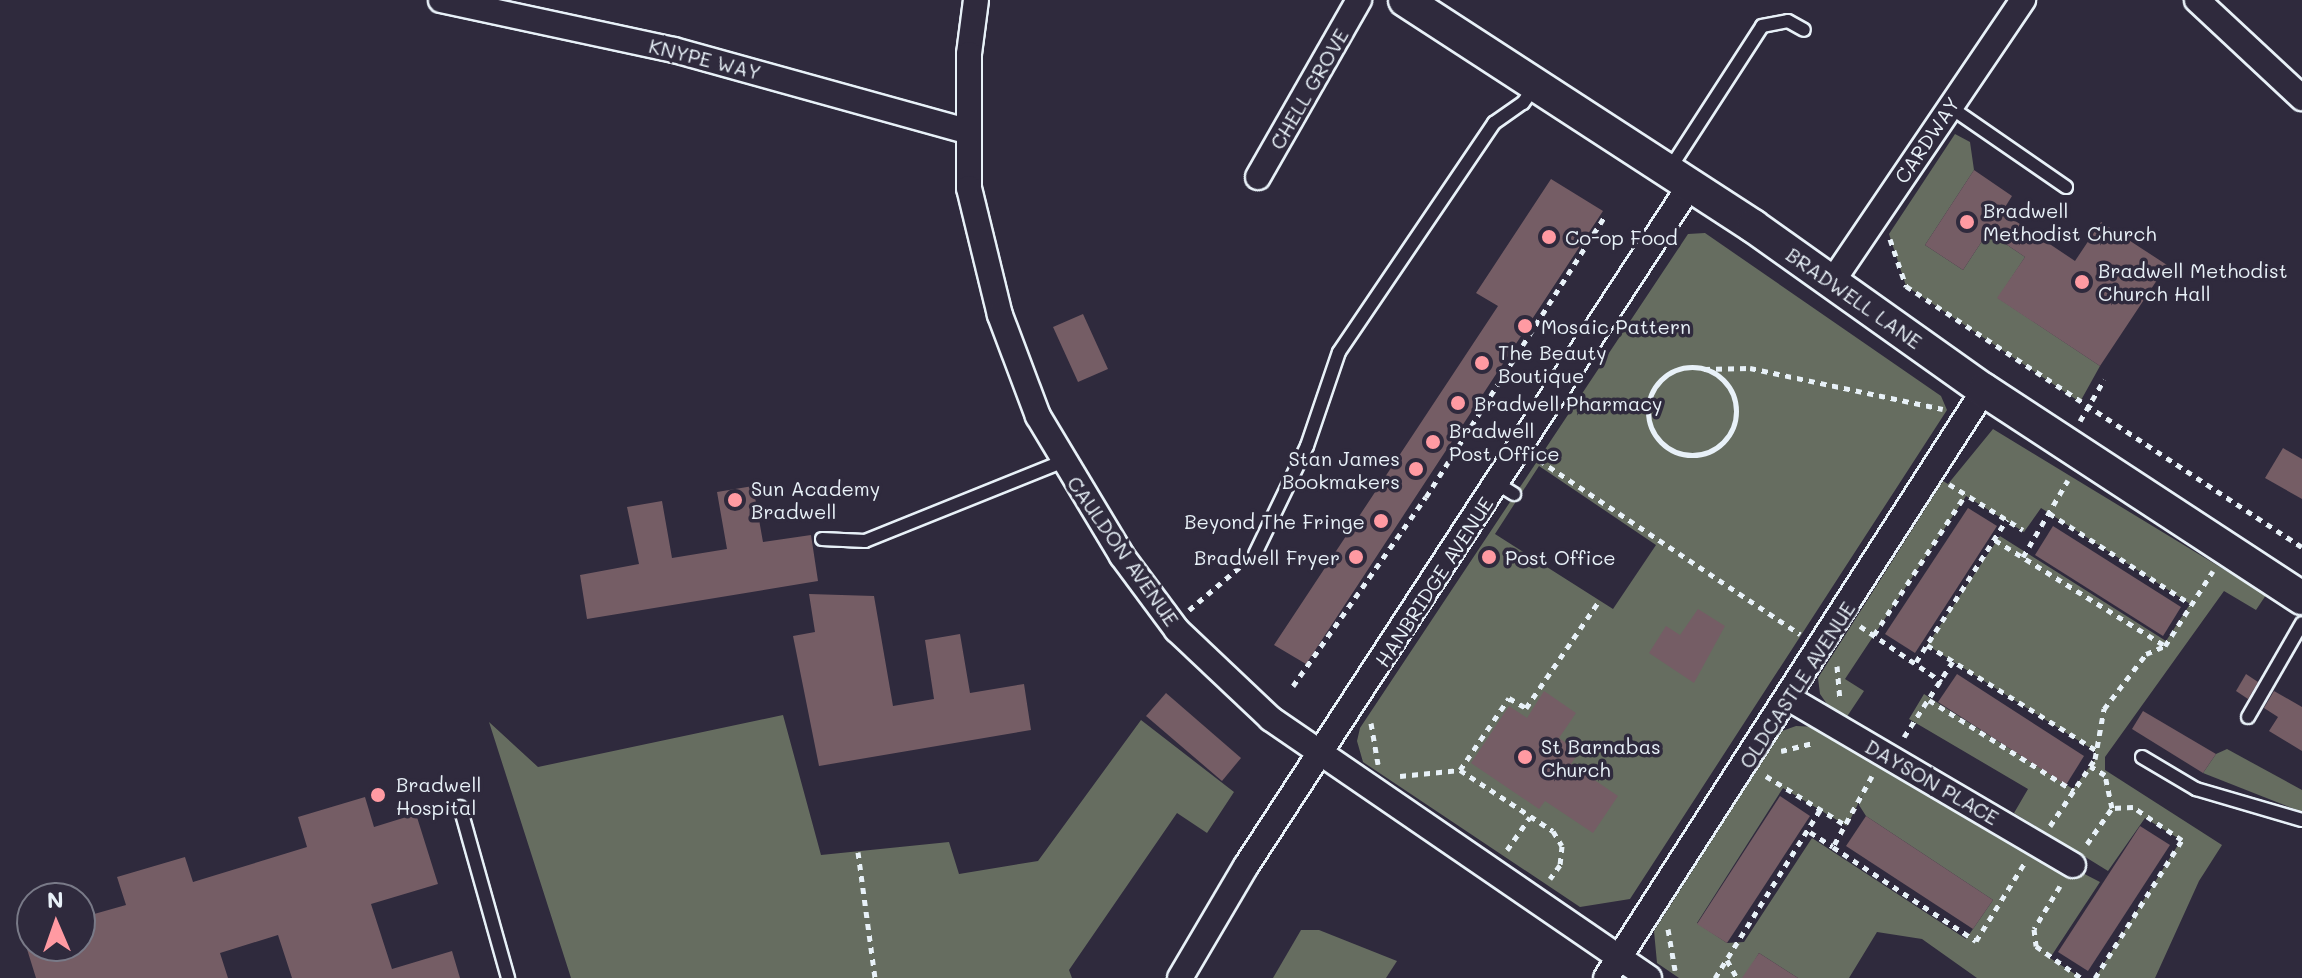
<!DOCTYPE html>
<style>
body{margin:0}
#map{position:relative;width:2302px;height:978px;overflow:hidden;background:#2f2a3d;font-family:Mali,sans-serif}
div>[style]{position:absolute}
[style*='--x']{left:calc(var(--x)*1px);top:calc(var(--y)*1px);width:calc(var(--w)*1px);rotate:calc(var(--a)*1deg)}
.green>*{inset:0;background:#666d60}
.building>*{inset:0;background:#755d65}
.path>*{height:5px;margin-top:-2.5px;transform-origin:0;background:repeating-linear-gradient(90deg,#e8f1f8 0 6px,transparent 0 12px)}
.path>.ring{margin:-2.5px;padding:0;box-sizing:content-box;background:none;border:5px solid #e8f1f8;border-radius:50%}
.roads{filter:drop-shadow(2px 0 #e8f1f8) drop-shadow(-2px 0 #e8f1f8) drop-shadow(0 2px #e8f1f8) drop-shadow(0 -2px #e8f1f8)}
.lane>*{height:12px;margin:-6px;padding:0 6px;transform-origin:6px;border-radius:6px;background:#2f2a3d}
.street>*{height:24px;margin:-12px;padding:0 12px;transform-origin:12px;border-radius:12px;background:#2f2a3d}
.secondary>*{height:32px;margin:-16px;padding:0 16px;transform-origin:16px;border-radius:16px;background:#2f2a3d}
.dots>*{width:22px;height:22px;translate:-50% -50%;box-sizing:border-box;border:4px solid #2f2a3d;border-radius:50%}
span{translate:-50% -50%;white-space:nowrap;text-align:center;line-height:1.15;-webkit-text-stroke:7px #2f2a3d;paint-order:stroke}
.street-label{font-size:20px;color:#e8f1f8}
.poi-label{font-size:20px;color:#e8f1f8}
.left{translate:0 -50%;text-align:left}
.right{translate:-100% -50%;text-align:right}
.north{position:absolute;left:16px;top:882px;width:80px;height:80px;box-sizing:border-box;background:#2f2a3d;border:2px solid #797a88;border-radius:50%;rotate:358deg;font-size:22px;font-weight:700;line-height:32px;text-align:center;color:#e8f1f8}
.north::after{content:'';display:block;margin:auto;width:28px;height:36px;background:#ff9aa2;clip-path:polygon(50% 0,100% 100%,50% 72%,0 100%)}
</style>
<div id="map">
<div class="green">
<i style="clip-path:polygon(1955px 134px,1970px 142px,1974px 170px,1925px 245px,1963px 270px,1988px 232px,2025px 257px,1998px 298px,2100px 366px,2080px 402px,1906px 286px,1889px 234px)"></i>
<i style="clip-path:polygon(evenodd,1705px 233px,1941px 396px,1947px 410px,1630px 899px,1580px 907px,1363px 762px,1357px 741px,1360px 728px,1688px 234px,1705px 233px,1539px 466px,1656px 545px,1613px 609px,1495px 534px,1539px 466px)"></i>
<i style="clip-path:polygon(1993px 429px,2266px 595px,2256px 610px,2224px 591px,2105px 757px,2105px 770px,2222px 845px,2199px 881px,2155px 978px,2095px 978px,2181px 840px,2145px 818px,2108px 871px,2014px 813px,2028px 789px,1909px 719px,1924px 694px,2073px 789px,2095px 759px,2095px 751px,1927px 645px,2000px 536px,2166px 641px,2190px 604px,2041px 508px,2024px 532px,1966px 496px,1845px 679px,1864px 691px,1846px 718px,1829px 707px,1820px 694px,1818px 678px,1943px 481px,1948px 484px)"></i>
<i style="clip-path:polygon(783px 715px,821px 855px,949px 842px,959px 874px,1038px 861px,1141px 720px,1234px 792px,1207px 833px,1177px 813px,1069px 970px,1072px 978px,571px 978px,489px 722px,538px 767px)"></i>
<i style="clip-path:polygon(evenodd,1796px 726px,1817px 727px,2029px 855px,2034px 848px,2100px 882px,2050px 958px,2081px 978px,1977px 978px,1922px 939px,1877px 932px,1849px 978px,1798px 978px,1759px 953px,1744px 978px,1679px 978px,1657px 963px,1654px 931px,1782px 731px,1796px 726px,1783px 788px,1847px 826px,1863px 794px,1859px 805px,1866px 816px,1993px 900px,1966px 939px,1812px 838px,1744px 942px,1727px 943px,1697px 923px,1783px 788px)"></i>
<i style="clip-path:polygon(2227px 749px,2302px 790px,2302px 812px,2203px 773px,2216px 754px)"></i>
<i style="clip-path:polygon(1301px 930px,1319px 930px,1397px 961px,1386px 978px,1273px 978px)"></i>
</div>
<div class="building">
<i style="clip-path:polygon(1974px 170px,2012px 196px,2002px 212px,2075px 261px,2101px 222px,2167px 265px,2100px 366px,1997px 298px,2025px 257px,1988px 232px,1963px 270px,1925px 245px)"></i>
<i style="clip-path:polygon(1551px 179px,1603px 211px,1306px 664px,1274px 645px,1498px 306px,1476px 293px)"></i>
<i style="clip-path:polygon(1083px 314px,1108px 369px,1078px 382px,1053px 327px)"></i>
<i style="clip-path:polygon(2283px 448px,2302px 459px,2302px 499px,2265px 478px)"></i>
<i style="clip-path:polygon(753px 486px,763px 542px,811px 535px,818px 581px,587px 619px,580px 575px,639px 564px,627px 507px,662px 501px,672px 558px,727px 549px,717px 492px)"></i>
<i style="clip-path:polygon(1968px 508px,1997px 526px,1915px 653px,1885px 634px)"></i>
<i style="clip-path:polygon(2053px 526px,2181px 607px,2163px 636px,2035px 555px)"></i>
<i style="clip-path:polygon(809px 594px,874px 596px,893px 706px,934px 699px,925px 640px,960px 634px,970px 693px,1024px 684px,1031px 730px,819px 766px,793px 636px,815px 632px)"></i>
<i style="clip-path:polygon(1698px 609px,1725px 626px,1694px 683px,1649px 653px,1666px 626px,1680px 635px)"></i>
<i style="clip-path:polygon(1957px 674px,2084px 756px,2066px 785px,1938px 702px)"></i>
<i style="clip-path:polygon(2246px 674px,2258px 682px,2248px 699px,2236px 691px)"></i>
<i style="clip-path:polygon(1544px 691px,1576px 713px,1559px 738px,1579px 752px,1571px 764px,1618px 796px,1593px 833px,1545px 801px,1539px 809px,1471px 763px,1509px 706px,1527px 718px)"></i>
<i style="clip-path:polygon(2274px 691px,2302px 707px,2302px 751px,2269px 731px,2278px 717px,2264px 708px)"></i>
<i style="clip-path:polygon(1166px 693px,1241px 758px,1222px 781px,1146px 716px)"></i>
<i style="clip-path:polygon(2143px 711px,2216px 754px,2203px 773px,2132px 729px)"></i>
<i style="clip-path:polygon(1780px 796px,1810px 816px,1727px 943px,1697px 924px)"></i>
<i style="clip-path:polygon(365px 797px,374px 827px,416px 814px,438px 884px,371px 904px,392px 969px,452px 951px,460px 978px,292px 978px,278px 935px,220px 953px,228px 978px,36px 978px,26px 946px,80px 946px,80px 918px,126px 905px,117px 877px,185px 857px,193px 882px,307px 847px,298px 817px)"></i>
<i style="clip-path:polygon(1866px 816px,1993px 900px,1973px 929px,1846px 846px)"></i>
<i style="clip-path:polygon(2140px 826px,2170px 845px,2088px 971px,2058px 952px)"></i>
<i style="clip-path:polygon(1759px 953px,1798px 978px,1742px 978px)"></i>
</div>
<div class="path">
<i style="--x:1890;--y:239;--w:50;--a:71.2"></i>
<i style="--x:1906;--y:286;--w:474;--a:33.4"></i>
<i class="ring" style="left:1648px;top:367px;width:83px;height:83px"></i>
<i style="--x:1704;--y:369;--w:46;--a:-1.2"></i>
<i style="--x:1750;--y:368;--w:197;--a:12"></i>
<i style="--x:1576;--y:404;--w:71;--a:2.4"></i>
<i style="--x:2080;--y:421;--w:48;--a:-59.7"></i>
<i style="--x:1539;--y:460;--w:314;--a:33.7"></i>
<i style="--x:1949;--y:484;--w:87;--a:31.9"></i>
<i style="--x:2049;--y:513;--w:169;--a:32.7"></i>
<i style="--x:1995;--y:540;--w:199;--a:31.9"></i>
<i style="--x:2023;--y:557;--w:89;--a:-59.7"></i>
<i style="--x:1189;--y:610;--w:70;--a:-40.3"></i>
<i style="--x:1860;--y:626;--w:99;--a:34.3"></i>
<i style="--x:1874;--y:635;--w:168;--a:-56.9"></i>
<i style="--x:1927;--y:645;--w:199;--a:31.9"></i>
<i style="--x:1916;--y:662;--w:169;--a:-57.5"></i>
<i style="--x:1837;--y:666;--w:33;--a:85"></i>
<i style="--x:1293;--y:686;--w:231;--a:-54.9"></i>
<i style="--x:1426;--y:497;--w:335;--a:-57.5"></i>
<i style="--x:1929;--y:700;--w:171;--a:32.1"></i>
<i style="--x:1371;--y:723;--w:42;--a:80.3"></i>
<i style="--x:1904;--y:737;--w:90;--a:-57.2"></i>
<i style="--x:1781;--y:751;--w:34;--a:-14"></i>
<i style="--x:1460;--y:770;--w:87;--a:-55.8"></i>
<i style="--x:1509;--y:698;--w:20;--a:30"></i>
<i style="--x:1526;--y:708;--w:130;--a:-55.7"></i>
<i style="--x:1400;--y:776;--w:60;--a:-5.7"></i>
<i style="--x:1460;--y:770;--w:111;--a:33.3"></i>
<i style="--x:1553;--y:831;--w:17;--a:59"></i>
<i style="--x:1562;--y:846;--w:19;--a:96"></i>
<i style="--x:1560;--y:865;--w:17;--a:126"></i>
<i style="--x:1766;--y:776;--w:95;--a:31.7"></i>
<i style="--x:1872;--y:776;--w:81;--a:118.8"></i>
<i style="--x:1833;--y:847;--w:171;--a:33.3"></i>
<i style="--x:1976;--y:941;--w:91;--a:-58.1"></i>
<i style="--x:2050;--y:826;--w:81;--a:-56.1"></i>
<i style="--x:2095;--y:759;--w:51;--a:-79.8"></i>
<i style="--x:2104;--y:709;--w:69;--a:-52.6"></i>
<i style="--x:2146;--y:654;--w:21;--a:-23"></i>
<i style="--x:2165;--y:646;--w:89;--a:-57.4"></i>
<i style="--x:1810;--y:832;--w:27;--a:33"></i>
<i style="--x:2087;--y:844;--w:44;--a:-55.2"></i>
<i style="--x:2112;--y:808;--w:34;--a:-102"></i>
<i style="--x:2105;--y:775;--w:17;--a:-149"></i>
<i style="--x:1507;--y:850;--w:40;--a:-55.1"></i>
<i style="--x:858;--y:852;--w:127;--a:82.3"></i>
<i style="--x:2060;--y:886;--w:50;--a:121.2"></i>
<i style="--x:2034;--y:929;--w:17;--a:83"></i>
<i style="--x:2036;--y:946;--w:55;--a:35.4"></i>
<i style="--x:1668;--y:929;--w:42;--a:80.3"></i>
<i style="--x:1727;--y:960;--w:21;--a:61"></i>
<i style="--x:1715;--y:978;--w:198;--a:-58"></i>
<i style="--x:2095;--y:978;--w:163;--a:-57.8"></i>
<i style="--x:2182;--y:840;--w:59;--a:-146"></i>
<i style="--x:2133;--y:807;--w:21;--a:177"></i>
</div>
<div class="roads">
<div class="lane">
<i style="--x:1950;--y:107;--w:141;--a:34.6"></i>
<i style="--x:1669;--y:170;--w:171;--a:-57.1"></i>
<i style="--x:1762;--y:26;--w:26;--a:-11"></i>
<i style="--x:1788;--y:21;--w:18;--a:29"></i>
<i style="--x:1498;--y:484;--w:19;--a:32"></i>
<i style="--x:822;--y:539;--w:43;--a:2.7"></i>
<i style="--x:865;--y:541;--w:212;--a:-21.9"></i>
<i style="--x:1255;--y:554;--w:120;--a:-64.3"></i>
<i style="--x:1307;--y:446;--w:99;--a:-71.2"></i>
<i style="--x:1339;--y:352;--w:277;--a:-55.9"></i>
<i style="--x:1494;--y:123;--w:35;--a:-35"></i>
<i style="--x:1523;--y:103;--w:19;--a:-55"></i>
<i style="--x:2248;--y:717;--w:108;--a:-60.1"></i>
<i style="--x:2142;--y:757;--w:63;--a:30.7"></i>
<i style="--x:2196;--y:789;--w:110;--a:16.3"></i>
<i style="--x:460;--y:807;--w:178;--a:74.3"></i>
</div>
<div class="street">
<i style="--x:441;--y:0;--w:238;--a:12.1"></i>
<i style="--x:674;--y:50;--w:303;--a:15.5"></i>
<i style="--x:976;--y:0;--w:54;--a:97.4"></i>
<i style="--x:969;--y:54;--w:134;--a:90"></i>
<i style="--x:969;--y:188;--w:131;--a:76.3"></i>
<i style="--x:1000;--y:315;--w:108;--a:69.4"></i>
<i style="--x:1038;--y:416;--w:163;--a:59"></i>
<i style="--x:1122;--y:556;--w:92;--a:53.4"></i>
<i style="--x:1177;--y:630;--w:129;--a:43.4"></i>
<i style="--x:1271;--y:719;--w:458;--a:34.4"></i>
<i style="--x:2197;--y:0;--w:144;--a:43"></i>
<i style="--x:1258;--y:177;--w:204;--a:-60.3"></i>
<i style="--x:1832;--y:282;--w:341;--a:-55.9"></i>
<i style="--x:1790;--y:699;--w:328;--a:30.4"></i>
<i style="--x:1180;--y:978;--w:130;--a:-59.5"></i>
<i style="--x:1246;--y:866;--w:811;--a:-56.88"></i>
<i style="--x:1606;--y:978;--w:699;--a:-57.26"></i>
</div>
<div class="secondary">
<i style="--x:1405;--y:0;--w:415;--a:33"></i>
<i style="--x:1753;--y:226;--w:283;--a:35.4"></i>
<i style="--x:1984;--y:390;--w:380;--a:33.2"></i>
</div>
</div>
<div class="dots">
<i style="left:1967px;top:222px;background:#ff9aa2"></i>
<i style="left:1549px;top:237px;background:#ff9aa2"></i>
<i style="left:2082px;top:282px;background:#ff9aa2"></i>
<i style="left:1525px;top:326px;background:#ff9aa2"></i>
<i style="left:1482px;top:363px;background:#ff9aa2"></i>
<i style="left:1458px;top:403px;background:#ff9aa2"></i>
<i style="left:1433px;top:442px;background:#ff9aa2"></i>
<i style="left:1416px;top:469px;background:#ff9aa2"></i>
<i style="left:735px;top:500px;background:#ff9aa2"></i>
<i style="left:1381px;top:521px;background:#ff9aa2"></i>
<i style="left:1356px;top:557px;background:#ff9aa2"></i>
<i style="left:1489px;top:557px;background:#ff9aa2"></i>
<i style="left:1525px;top:757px;background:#ff9aa2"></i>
<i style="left:378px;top:795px;background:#ff9aa2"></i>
</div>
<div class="street-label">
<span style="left:705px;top:59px;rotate:14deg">KNYPE WAY</span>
<span style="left:1309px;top:89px;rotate:-60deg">CHELL GROVE</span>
<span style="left:1927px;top:140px;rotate:-56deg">CARDWAY</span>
<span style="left:1854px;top:298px;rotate:35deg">BRADWELL LANE</span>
<span style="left:1123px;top:551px;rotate:55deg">CAULDON AVENUE</span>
<span style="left:1434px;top:582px;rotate:-57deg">HANBRIDGE AVENUE</span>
<span style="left:1797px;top:685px;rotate:-57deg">OLDCASTLE AVENUE</span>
<span style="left:1932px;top:782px;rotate:30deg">DAYSON PLACE</span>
</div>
<div class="poi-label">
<span class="left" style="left:1983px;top:222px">Bradwell<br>Methodist Church</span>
<span class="left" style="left:1565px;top:237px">Co-op Food</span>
<span class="left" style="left:2098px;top:282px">Bradwell Methodist<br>Church Hall</span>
<span class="left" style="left:1541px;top:326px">Mosaic Pattern</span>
<span class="left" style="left:1498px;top:364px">The Beauty<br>Boutique</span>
<span class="left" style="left:1474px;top:403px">Bradwell Pharmacy</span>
<span class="left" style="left:1449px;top:442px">Bradwell<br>Post Office</span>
<span class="right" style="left:1400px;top:470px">Stan James<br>Bookmakers</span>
<span class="left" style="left:751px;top:500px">Sun Academy<br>Bradwell</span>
<span class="right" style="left:1365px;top:521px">Beyond The Fringe</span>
<span class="right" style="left:1340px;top:557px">Bradwell Fryer</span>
<span class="left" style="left:1505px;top:557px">Post Office</span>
<span class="left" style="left:1541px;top:758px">St Barnabas<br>Church</span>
<span class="left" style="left:396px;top:796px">Bradwell<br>Hospital</span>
</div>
<div class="north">N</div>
</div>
